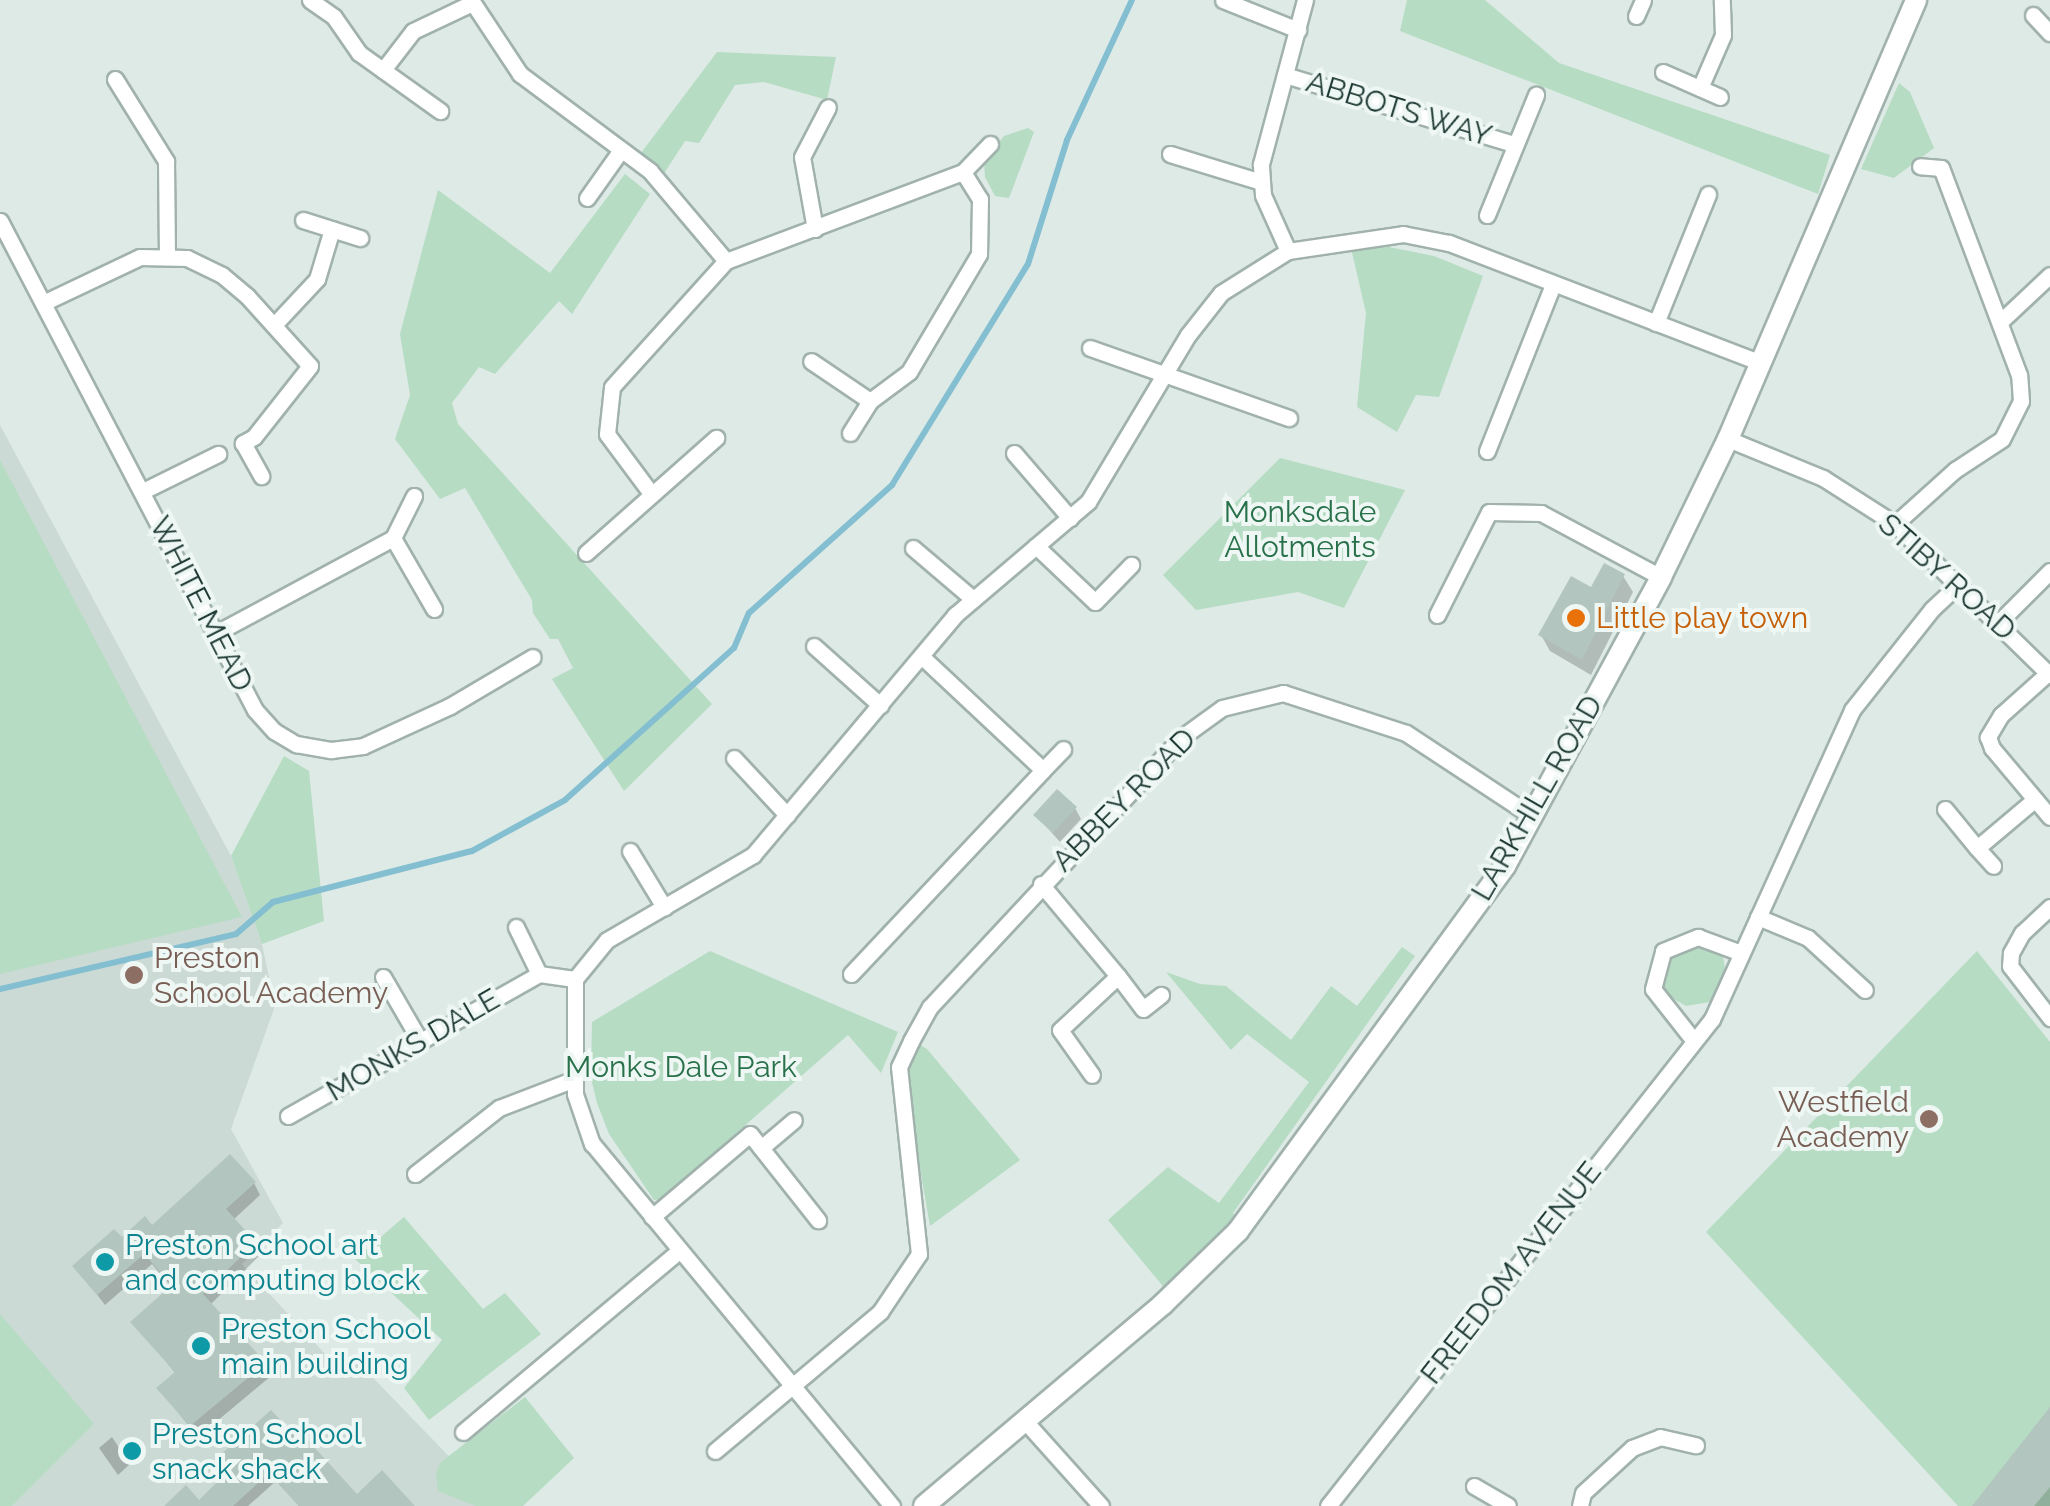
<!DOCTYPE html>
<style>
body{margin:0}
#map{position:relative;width:2050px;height:1506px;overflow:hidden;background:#deeae6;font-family:Raleway,sans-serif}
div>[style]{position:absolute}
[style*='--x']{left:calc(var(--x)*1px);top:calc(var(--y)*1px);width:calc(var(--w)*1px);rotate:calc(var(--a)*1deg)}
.built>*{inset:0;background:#ccdad5}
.green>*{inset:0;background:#b6dcc3}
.shadow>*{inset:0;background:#0003}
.stream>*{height:6px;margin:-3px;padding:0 3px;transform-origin:3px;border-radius:3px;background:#84bed1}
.building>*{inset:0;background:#b3c5bf}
.roads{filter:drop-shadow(2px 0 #a1b2ad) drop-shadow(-2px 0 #a1b2ad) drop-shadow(0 2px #a1b2ad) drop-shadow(0 -2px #a1b2ad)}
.minor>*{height:15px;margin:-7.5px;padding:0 7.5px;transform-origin:7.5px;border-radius:7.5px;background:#fff}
.tertiary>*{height:20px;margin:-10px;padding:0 10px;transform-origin:10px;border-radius:10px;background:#fff}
.dots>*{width:28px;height:28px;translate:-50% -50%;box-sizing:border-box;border:5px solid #eef7f3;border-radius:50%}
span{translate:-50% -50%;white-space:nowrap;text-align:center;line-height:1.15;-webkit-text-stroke:8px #eef7f3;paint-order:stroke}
.street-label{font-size:30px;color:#1f3a35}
.park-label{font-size:30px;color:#29714b}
.food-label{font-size:30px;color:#c56008}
.left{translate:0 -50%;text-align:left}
.education-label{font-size:30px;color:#785e54}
.right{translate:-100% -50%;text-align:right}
.culture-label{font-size:30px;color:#0d838f}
</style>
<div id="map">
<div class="built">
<i style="clip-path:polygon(0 425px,231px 856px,262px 944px,275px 1006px,231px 1129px,283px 1223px,242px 1264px,339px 1369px,352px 1356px,497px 1506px,0 1506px)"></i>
</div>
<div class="green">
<i style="clip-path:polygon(1407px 0,1485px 0,1559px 63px,1830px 155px,1818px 194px,1400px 31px)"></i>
<i style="clip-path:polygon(717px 52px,836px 57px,827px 100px,764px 82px,735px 85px,699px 143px,685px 141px,663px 175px,641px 153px)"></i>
<i style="clip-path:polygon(1899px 83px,1910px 92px,1934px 148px,1894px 178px,1861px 169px)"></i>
<i style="clip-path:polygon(1028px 128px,1034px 132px,1009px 198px,995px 196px,985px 177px,984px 161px,1004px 136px)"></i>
<i style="clip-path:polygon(625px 174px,650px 194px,572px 314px,559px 301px,495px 374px,479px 367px,452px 403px,458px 424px,712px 704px,624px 791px,552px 679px,573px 668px,558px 639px,550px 639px,533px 613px,532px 600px,465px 488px,440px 499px,395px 439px,410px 395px,400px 334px,438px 190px,550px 273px)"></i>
<i style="clip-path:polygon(1389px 247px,1434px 256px,1483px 276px,1439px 397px,1416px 395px,1397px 432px,1357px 407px,1366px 313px,1351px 248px)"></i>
<i style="clip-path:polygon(1280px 458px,1405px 490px,1344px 608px,1298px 592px,1196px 610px,1163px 575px)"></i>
<i style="clip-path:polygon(0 460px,242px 917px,0 974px)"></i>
<i style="clip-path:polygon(284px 756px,309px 771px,324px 921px,262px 944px,231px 856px)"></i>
<i style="clip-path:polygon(1673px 941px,1717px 947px,1723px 956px,1726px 976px,1710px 1002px,1686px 1006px,1665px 994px,1659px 984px)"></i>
<i style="clip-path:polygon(1402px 947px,1415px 956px,1233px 1213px,1244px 1223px,1171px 1296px,1108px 1220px,1168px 1167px,1219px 1203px,1309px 1082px,1247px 1034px,1231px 1050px,1166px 972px,1200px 984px,1226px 986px,1291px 1040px,1331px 986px,1357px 1006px)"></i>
<i style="clip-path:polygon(710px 951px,898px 1032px,881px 1073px,848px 1035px,661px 1199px,654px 1200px,609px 1134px,597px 1103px,591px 1078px,592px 1022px)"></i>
<i style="clip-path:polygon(1977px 951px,2050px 1042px,2050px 1506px,1958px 1506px,1706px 1232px)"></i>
<i style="clip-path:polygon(912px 1040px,927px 1049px,1020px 1160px,930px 1226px,903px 1070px)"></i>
<i style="clip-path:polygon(404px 1217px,483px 1309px,505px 1293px,541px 1334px,429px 1420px,404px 1388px,442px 1340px,355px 1259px)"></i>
<i style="clip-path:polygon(0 1314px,94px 1424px,12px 1506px,0 1506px)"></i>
<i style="clip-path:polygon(525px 1397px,574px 1458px,523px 1506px,476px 1506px,438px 1491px,436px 1473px,441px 1462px)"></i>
</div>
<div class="shadow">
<i style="clip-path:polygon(1623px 576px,1633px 592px,1591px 675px,1550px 651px,1541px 635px,1592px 591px)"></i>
<i style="clip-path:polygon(1075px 808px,1081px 819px,1060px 842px,1036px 815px)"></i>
<i style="clip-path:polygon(254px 1183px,260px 1195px,233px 1220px,260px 1255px,210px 1305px,271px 1376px,198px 1437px,159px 1389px,176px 1374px,134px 1322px,173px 1288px,152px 1264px,105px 1305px,75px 1266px)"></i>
<i style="clip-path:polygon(2050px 1411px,2050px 1506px,1975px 1506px)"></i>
<i style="clip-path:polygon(271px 1413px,357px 1497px,411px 1506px,299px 1506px,276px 1481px,248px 1506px,171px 1506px,199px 1503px,224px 1479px,213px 1465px)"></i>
<i style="clip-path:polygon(112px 1437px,130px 1464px,118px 1475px,99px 1448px)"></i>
</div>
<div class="stream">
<i style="--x:0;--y:989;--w:242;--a:-13.1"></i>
<i style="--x:236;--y:934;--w:49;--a:-40.9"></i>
<i style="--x:273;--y:902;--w:205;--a:-14.4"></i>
<i style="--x:472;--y:851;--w:106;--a:-28.7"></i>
<i style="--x:565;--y:800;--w:227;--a:-42"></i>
<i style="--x:734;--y:648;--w:38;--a:-67"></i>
<i style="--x:749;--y:613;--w:192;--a:-41.8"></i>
<i style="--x:892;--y:485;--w:259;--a:-58.4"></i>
<i style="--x:1028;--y:264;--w:130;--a:-72.5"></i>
<i style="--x:1067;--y:140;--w:154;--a:-65.1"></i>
</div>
<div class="building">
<i style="clip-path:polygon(1604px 563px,1625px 574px,1582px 660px,1538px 635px,1571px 576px,1591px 587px)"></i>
<i style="clip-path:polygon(1057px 789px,1077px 807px,1053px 833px,1033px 815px)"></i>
<i style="clip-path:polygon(230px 1154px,256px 1182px,226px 1209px,256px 1242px,203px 1294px,266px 1363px,190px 1426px,156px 1388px,175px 1372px,130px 1322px,172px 1285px,144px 1254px,97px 1295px,72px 1266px,114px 1229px,122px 1237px,145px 1216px,152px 1225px)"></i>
<i style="clip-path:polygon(2050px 1407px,2050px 1487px,2034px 1506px,1972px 1506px)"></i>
<i style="clip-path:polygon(271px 1410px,289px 1429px,294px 1425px,357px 1494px,382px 1470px,415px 1506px,299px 1506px,269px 1473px,233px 1506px,164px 1506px,186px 1485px,199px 1500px,222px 1477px,210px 1464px)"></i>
</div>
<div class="roads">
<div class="minor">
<i style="--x:310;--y:0;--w:29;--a:35"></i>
<i style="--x:334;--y:17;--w:44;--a:55.2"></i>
<i style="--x:359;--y:53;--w:100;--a:35.6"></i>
<i style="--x:471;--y:0;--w:89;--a:56.5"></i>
<i style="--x:520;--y:74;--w:162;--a:36.7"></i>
<i style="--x:650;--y:171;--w:118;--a:49.8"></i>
<i style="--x:1223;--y:0;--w:81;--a:21.8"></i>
<i style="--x:2033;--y:15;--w:25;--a:47"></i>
<i style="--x:1636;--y:16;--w:17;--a:-66"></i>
<i style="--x:383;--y:70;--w:49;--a:-52.4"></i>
<i style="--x:413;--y:31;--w:65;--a:-25.4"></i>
<i style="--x:1663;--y:72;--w:62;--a:23.7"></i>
<i style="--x:1285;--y:75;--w:239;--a:16.8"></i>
<i style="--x:115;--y:79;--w:97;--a:58.1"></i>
<i style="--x:166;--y:161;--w:96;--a:89.4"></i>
<i style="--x:1700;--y:88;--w:58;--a:-66.5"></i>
<i style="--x:1723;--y:35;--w:35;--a:-92"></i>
<i style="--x:1170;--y:154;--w:95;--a:17.1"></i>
<i style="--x:963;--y:172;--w:39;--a:-46"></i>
<i style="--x:587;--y:198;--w:59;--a:-54.7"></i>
<i style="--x:1487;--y:215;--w:130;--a:-67.8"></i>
<i style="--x:303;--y:220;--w:60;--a:17.5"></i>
<i style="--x:0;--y:221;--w:551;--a:62.46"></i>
<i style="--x:255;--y:710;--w:28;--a:48"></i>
<i style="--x:274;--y:731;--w:26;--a:31"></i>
<i style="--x:296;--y:744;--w:36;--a:10"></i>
<i style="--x:331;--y:750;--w:32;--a:-7"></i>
<i style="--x:363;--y:746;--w:96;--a:-24.7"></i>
<i style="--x:450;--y:706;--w:96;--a:-30.6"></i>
<i style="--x:815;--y:229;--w:73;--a:-100.2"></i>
<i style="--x:802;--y:157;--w:56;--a:-62.5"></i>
<i style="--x:1288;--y:251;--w:61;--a:-114.1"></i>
<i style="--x:1263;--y:195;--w:31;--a:-94"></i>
<i style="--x:1261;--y:164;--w:170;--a:-75"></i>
<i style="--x:43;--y:303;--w:107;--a:-25.4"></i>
<i style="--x:140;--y:257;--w:47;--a:1.2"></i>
<i style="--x:187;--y:258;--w:39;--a:26"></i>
<i style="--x:222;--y:275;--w:33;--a:40"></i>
<i style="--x:247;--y:296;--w:94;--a:48"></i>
<i style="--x:310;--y:366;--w:90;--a:128.3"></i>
<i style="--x:254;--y:437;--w:13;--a:151"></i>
<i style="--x:243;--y:443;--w:38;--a:61"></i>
<i style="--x:2001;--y:321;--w:67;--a:-43.2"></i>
<i style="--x:1656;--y:323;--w:139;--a:-68"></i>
<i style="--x:274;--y:325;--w:63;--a:-46.9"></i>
<i style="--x:317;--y:279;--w:52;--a:-73.3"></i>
<i style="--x:1090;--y:348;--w:211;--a:19.4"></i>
<i style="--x:850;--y:433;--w:38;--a:-58"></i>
<i style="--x:1728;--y:439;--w:103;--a:22.3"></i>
<i style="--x:1823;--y:478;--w:85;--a:32.6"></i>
<i style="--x:1895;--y:524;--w:216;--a:44.3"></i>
<i style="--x:1487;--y:451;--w:180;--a:-68.4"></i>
<i style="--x:1014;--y:453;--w:86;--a:49.3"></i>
<i style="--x:143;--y:491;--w:84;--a:-26.3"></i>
<i style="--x:650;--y:492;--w:72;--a:-126.6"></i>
<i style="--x:607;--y:434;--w:47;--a:-83.9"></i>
<i style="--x:612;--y:387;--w:170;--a:-47.9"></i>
<i style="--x:726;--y:261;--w:253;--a:-20.6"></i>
<i style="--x:963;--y:172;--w:32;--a:58"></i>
<i style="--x:980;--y:199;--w:55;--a:91"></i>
<i style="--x:979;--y:254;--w:137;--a:120.7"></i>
<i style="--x:909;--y:372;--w:49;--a:143.4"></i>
<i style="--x:870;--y:401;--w:71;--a:-145.9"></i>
<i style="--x:1895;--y:524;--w:81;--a:-42"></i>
<i style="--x:1955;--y:470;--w:56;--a:-33.4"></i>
<i style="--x:2002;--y:439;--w:42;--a:-63.4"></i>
<i style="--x:2021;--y:401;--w:26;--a:-94"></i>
<i style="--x:2019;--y:375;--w:221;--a:-110.6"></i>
<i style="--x:1941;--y:168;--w:21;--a:-175"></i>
<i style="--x:393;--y:538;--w:82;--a:60"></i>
<i style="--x:1036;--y:546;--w:81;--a:43.5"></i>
<i style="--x:1095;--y:602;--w:52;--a:-45.8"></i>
<i style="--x:913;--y:548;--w:79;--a:40.4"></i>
<i style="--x:586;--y:553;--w:174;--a:-41.5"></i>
<i style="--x:1437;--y:615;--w:115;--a:-63.2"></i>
<i style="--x:1489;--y:512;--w:52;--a:1.1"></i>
<i style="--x:1541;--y:513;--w:136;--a:28.1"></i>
<i style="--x:1999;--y:622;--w:72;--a:-45"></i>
<i style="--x:218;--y:632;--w:199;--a:-28.2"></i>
<i style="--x:393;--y:538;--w:47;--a:-63.4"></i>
<i style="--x:814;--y:646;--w:89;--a:41.8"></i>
<i style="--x:2048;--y:673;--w:63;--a:138.2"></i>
<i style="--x:2001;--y:715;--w:26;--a:121"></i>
<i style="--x:1988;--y:737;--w:12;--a:70"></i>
<i style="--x:1992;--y:748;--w:90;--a:50"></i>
<i style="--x:734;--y:758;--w:78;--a:47.1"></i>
<i style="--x:1043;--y:770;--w:29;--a:-46"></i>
<i style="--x:1945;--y:809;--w:50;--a:50.6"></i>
<i style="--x:1977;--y:848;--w:75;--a:-40.1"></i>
<i style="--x:1977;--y:848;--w:24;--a:48"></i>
<i style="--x:630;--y:851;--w:66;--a:58.7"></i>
<i style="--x:1041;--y:884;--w:120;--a:50.1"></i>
<i style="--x:1118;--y:976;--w:79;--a:137"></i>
<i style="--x:1060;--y:1030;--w:55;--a:54.6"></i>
<i style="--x:2050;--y:907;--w:38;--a:137"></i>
<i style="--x:2022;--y:933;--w:23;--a:119"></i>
<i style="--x:2011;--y:953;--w:13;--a:94"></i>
<i style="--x:2010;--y:966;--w:66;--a:52.4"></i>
<i style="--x:1758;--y:917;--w:54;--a:22.8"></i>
<i style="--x:1808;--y:938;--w:77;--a:42.4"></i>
<i style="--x:516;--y:927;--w:52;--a:63.9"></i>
<i style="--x:851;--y:974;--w:280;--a:-46.7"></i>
<i style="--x:1043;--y:770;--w:167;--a:-136.9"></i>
<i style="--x:1118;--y:976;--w:41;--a:52.9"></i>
<i style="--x:1143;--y:1009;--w:23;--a:-38"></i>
<i style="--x:383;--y:977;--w:72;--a:59.9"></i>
<i style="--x:1694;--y:1041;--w:66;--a:-128.3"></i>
<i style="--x:1653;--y:989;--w:39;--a:-75"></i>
<i style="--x:1663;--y:951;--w:38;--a:-22"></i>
<i style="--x:1698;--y:937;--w:46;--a:20.4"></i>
<i style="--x:288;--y:1116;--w:288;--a:-29.5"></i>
<i style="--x:539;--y:974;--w:36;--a:8"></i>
<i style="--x:761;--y:1148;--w:43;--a:-40.3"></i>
<i style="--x:415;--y:1174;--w:107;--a:-38.2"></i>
<i style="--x:499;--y:1108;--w:81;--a:-20.9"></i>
<i style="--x:652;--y:1217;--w:128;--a:-40.3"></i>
<i style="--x:750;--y:1134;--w:110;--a:51.7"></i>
<i style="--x:1025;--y:1421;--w:114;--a:48.2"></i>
<i style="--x:463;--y:1432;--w:282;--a:-40"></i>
<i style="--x:715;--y:1451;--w:216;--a:-40.1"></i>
<i style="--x:880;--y:1312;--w:70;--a:-56.1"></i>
<i style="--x:919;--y:1254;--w:188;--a:-96.1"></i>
<i style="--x:899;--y:1067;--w:29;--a:-65"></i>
<i style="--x:911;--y:1041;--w:39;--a:-61"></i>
<i style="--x:930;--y:1007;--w:369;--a:-47"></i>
<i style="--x:1182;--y:737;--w:49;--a:-35.9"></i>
<i style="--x:1222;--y:708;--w:63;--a:-13.8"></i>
<i style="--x:1283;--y:693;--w:129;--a:18"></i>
<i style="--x:1406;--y:733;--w:151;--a:33.4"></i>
<i style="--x:1474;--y:1486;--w:39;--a:30"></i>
<i style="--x:892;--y:1506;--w:470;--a:-129.6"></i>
<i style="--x:592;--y:1144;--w:53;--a:-108.8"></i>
<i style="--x:575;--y:1094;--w:115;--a:-90"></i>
<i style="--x:575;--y:979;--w:50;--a:-50.6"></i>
<i style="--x:607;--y:940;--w:169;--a:-30.2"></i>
<i style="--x:753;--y:855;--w:314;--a:-49.9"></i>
<i style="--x:955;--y:615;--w:175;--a:-40.4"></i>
<i style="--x:1088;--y:502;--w:195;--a:-59.1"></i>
<i style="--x:1188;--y:335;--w:53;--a:-51.8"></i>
<i style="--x:1221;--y:293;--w:79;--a:-32.1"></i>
<i style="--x:1288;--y:251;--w:116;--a:-8.4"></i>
<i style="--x:1403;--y:234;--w:47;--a:11.1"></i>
<i style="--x:1449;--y:243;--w:334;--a:21"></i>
<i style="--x:1328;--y:1506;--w:620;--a:-51.74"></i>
<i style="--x:1712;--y:1019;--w:339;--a:-65.6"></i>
<i style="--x:1852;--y:710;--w:129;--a:-51.6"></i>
<i style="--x:1932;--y:609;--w:35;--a:-43"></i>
<i style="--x:1580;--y:1506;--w:13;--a:-77"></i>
<i style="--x:1583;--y:1493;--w:67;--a:-42.6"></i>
<i style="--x:1632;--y:1448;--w:30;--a:-21"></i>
<i style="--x:1660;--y:1437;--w:37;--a:13"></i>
</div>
<div class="tertiary">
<i style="--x:924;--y:1506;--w:313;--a:-40.2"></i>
<i style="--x:1163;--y:1304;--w:105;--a:-44.2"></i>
<i style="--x:1238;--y:1231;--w:452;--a:-53.8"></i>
<i style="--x:1505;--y:866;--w:328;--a:-61.6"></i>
<i style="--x:1661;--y:577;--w:153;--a:-64.1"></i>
<i style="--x:1728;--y:439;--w:478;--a:-66.8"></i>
</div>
</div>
<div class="dots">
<i style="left:1576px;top:618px;background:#e8710a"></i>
<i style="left:134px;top:975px;background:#8d6e63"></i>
<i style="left:1929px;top:1119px;background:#8d6e63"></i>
<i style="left:105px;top:1262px;background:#0f9aa8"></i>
<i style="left:201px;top:1346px;background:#0f9aa8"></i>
<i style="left:132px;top:1451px;background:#0f9aa8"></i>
</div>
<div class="street-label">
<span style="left:1399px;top:109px;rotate:17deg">ABBOTS WAY</span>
<span style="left:1947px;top:577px;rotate:42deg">STIBY ROAD</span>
<span style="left:201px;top:604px;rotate:63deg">WHITE MEAD</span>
<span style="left:1537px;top:798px;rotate:-60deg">LARKHILL ROAD</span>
<span style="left:1124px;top:800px;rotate:-45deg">ABBEY ROAD</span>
<span style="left:413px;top:1045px;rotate:-30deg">MONKS DALE</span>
<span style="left:1511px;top:1273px;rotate:-52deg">FREEDOM AVENUE</span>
</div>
<div class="park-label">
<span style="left:1300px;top:529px">Monksdale<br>Allotments</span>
<span style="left:681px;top:1067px">Monks Dale Park</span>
</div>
<div class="food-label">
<span class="left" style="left:1596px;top:618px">Little play town</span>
</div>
<div class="education-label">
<span class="left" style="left:154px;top:975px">Preston<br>School Academy</span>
<span class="right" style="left:1909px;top:1119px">Westfield<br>Academy</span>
</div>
<div class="culture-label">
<span class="left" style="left:125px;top:1262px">Preston School art<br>and computing block</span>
<span class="left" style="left:221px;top:1346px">Preston School<br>main building</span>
<span class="left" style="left:152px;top:1451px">Preston School<br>snack shack</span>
</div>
</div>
